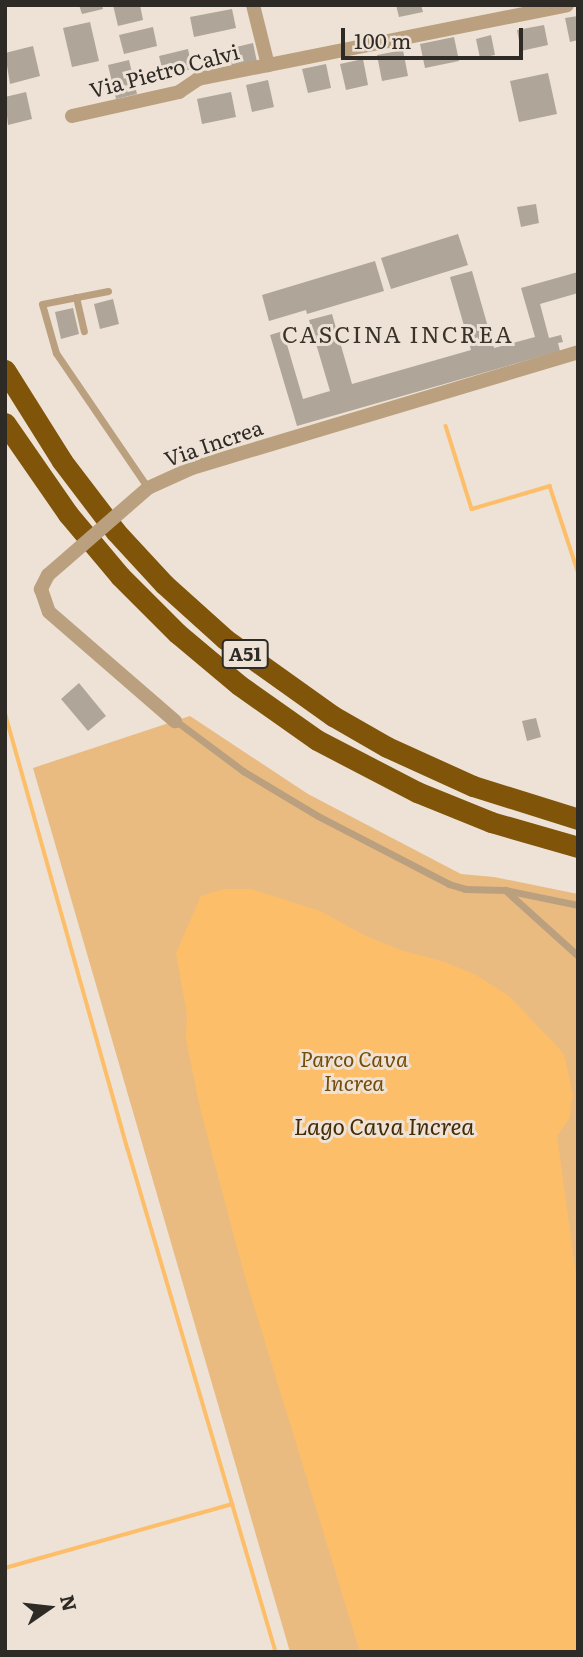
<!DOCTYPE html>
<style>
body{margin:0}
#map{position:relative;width:583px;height:1657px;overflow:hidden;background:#ede2d5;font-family:Literata,serif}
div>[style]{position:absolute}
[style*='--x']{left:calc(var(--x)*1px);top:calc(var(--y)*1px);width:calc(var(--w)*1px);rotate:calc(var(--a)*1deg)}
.green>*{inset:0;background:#e9bb80}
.water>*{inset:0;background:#fdbe6a}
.stream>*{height:3.5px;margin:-1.75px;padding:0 1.75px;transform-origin:1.75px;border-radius:1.75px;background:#fdbe6a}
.building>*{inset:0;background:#afa598}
.lane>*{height:7px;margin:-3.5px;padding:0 3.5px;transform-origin:3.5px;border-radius:3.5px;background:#bba07f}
.street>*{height:14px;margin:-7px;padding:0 7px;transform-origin:7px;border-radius:7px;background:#bba07f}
.highway>*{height:21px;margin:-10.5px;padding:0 10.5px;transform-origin:10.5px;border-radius:10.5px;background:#805409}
.street-bridge>*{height:14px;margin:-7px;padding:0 7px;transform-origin:7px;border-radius:7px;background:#bba07f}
span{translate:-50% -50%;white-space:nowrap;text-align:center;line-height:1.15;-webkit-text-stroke:6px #ede2d5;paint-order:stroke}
.shield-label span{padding:2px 5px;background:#ede2d5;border:2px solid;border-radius:5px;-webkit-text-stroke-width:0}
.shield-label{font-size:19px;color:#2e2a25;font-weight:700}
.street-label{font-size:21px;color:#2e2a25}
.park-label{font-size:21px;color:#744b07;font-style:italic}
.neighbourhood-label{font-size:23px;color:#3b3329;letter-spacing:2px}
.water-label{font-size:23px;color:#442b05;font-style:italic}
.frame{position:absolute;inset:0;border:7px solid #2e2a25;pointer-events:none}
.north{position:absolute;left:14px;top:1573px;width:70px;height:70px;-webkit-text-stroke:5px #ede2d5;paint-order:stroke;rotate:76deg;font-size:19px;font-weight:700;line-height:28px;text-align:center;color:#2e2a25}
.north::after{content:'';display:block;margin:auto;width:24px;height:32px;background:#2e2a25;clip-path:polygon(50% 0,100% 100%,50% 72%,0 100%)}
.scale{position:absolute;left:341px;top:28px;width:182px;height:32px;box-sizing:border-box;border:4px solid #2e2a25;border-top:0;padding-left:9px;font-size:21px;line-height:24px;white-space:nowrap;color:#2e2a25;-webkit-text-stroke:5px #ede2d5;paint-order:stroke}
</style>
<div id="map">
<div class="green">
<i style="clip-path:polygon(190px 716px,308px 794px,461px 874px,494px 877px,578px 894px,578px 1652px,290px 1652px,33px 768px)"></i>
</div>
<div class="water">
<i style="clip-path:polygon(224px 889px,251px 889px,320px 911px,364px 935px,400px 950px,442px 961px,474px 974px,509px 996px,564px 1054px,573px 1095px,569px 1119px,557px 1136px,578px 1289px,575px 1487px,578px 1652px,360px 1652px,243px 1270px,200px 1108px,186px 1039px,187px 1014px,176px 953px,201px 896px)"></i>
</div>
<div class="stream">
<i style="--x:446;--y:426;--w:87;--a:72.6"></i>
<i style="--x:472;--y:509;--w:81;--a:-16.4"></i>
<i style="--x:550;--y:486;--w:89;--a:71.8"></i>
<i style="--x:5;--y:712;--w:454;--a:74.3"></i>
<i style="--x:128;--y:1149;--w:524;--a:73.6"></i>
<i style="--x:5;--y:1568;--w:236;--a:-15.7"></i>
</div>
<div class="building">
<i style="clip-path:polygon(79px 5px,102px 5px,103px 9px,82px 14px)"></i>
<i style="clip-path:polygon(113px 5px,140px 5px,143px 20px,118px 26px)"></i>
<i style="clip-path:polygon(396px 5px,421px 5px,423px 12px,399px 17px)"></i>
<i style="clip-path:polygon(232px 9px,236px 28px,194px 37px,190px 17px)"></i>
<i style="clip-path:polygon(578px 16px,578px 40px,570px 42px,565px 18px)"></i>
<i style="clip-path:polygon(90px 22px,99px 61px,72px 67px,63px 28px)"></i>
<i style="clip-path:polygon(544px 25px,548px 45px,521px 51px,517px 30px)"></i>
<i style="clip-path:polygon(153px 27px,157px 46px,124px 54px,119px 35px)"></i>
<i style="clip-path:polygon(491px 35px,495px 55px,480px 58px,476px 39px)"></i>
<i style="clip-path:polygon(454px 37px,459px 61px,425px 68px,420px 44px)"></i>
<i style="clip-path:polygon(253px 43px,257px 62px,232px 67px,228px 49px)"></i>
<i style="clip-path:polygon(33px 46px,40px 76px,10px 84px,5px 53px)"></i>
<i style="clip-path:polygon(188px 49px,192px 69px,164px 76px,159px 56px)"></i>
<i style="clip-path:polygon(403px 50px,408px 76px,382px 81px,377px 55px)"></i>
<i style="clip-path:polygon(363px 59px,368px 85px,346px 90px,340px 64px)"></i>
<i style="clip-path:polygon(129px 60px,137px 94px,116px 99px,108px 65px)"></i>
<i style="clip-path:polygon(326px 64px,331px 88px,308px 93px,302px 69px)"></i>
<i style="clip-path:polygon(548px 73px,557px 114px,519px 122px,510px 81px)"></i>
<i style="clip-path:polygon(268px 80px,274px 107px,252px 112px,246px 85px)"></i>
<i style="clip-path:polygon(26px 92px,32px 119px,8px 125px,5px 97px)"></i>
<i style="clip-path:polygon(231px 92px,236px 117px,202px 124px,197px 99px)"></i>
<i style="clip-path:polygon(536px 204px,539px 223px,521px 227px,517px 207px)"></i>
<i style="clip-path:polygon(458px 234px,468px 265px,391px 289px,381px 258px)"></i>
<i style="clip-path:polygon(375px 261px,384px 291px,307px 314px,306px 310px,269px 321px,262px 295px)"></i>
<i style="clip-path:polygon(472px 271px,494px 348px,535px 337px,521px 288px,578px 272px,578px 293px,540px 304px,549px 338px,561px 335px,563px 342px,558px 343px,560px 351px,297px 426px,270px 335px,283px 331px,303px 399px,330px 391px,309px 320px,332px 314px,352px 384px,471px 350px,450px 277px)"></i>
<i style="clip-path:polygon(113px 299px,119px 324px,100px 329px,94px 304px)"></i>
<i style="clip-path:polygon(73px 308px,79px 334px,61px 339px,55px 312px)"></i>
<i style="clip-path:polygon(79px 683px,106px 716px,88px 731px,61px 699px)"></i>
<i style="clip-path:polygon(536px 718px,541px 737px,527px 741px,522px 721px)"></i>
</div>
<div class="lane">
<i style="--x:108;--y:291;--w:67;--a:168.9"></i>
<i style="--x:42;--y:304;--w:51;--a:74.1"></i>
<i style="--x:56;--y:353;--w:163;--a:55.7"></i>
<i style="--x:76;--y:297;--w:35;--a:77"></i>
<i style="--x:176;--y:721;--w:84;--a:36.7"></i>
<i style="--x:243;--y:771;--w:87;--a:31"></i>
<i style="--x:318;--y:816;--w:148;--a:27.4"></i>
<i style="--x:449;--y:884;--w:17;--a:17"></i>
<i style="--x:465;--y:889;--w:40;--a:1.4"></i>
<i style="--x:505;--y:890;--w:75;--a:11.6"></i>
<i style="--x:505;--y:890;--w:98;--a:42.1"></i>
</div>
<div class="street">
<i style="--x:253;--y:5;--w:62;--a:76"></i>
<i style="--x:72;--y:116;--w:110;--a:-12.6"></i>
<i style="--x:179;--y:92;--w:23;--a:-34"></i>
<i style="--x:198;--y:79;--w:376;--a:-11.3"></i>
<i style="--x:148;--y:488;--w:48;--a:-24.4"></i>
<i style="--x:192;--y:468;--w:403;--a:-16.7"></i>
<i style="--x:48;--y:575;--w:16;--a:117"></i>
<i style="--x:41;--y:589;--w:24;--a:71"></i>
<i style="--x:49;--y:612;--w:167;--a:40.9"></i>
</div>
<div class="highway">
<i style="--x:5;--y:370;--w:107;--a:57.9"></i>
<i style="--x:62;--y:461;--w:89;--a:52.7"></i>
<i style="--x:116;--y:532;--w:71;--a:47.3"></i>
<i style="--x:164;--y:584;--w:82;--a:42"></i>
<i style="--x:225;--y:639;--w:133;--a:35.5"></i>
<i style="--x:333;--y:716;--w:62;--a:29.9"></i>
<i style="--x:387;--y:747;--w:94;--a:24.4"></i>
<i style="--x:473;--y:786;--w:110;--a:17.4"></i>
<i style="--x:5;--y:423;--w:111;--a:55.3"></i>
<i style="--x:68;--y:514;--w:81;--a:50"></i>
<i style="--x:120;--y:576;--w:81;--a:45"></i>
<i style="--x:177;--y:633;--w:81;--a:40"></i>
<i style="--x:239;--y:685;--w:95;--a:35.2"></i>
<i style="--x:317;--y:740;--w:113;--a:27.5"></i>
<i style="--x:417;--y:792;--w:80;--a:22.1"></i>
<i style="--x:491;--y:822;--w:91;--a:16"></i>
</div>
<div class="street-bridge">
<i style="--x:48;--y:575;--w:133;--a:-41"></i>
</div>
<div class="shield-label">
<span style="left:245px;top:654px">A51</span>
</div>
<div class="street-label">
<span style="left:164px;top:70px;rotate:-15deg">Via Pietro Calvi</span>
<span style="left:213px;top:442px;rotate:-19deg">Via Increa</span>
</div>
<div class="park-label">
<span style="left:354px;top:1070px">Parco Cava<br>Increa</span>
</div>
<div class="neighbourhood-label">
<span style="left:398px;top:333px">CASCINA INCREA</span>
</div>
<div class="water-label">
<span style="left:384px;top:1125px">Lago Cava Increa</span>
</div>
<div class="frame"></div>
<div class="north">N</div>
<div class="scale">100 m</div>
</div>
